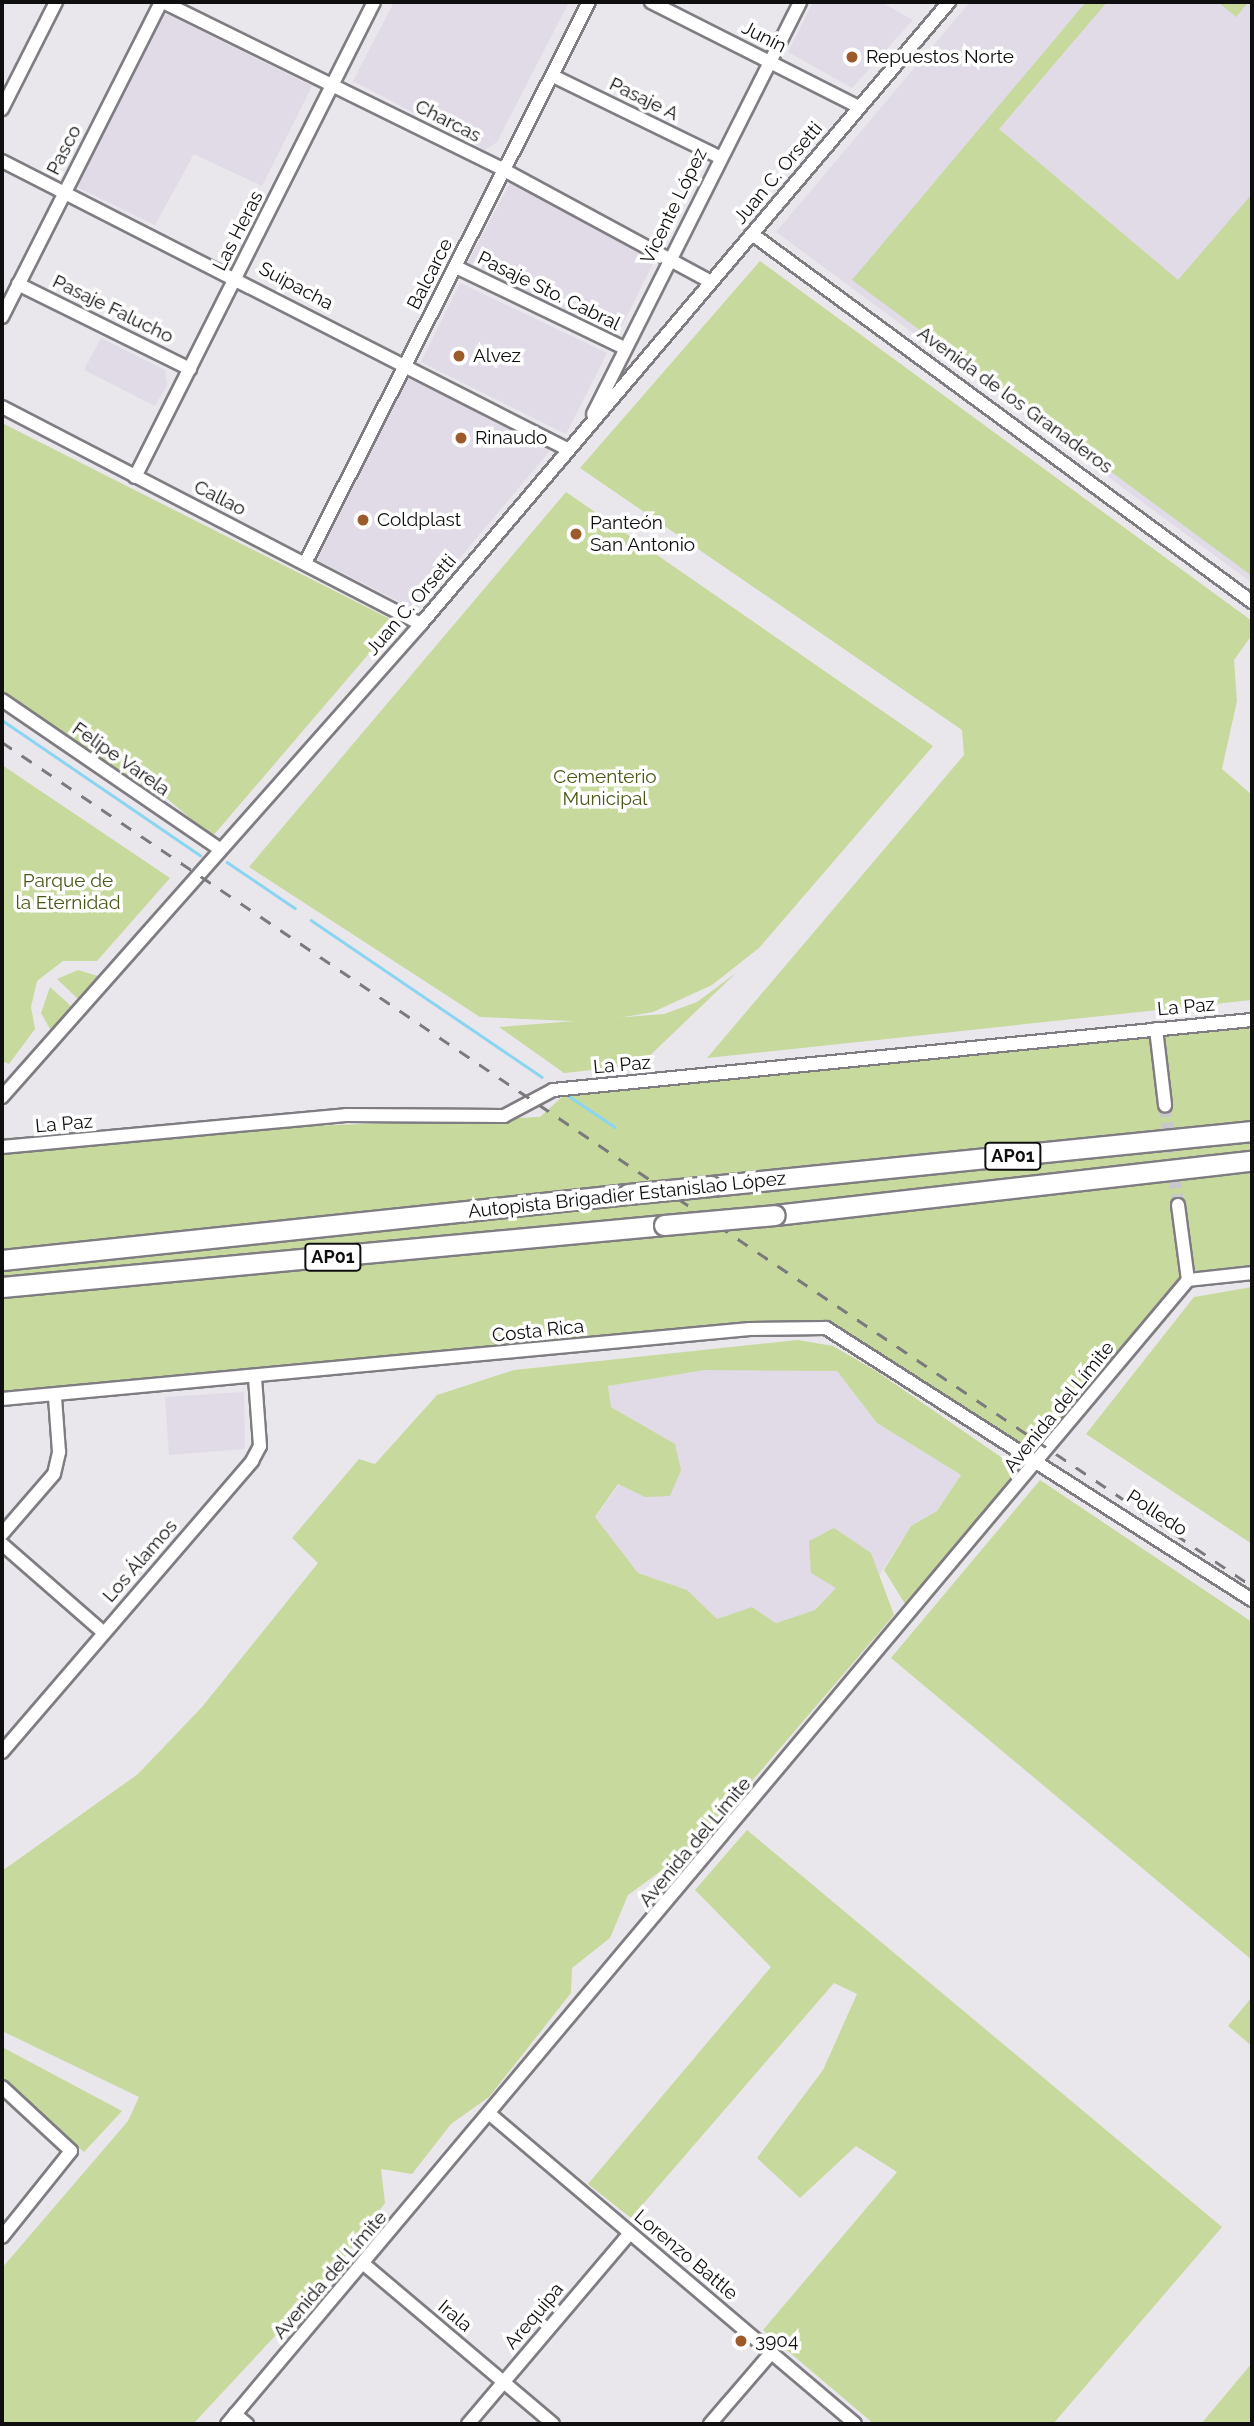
<!DOCTYPE html>
<meta charset="utf-8">
<style>
body{margin:0}
#map{position:relative;width:1254px;height:2426px;overflow:hidden;background:#e9e7ec;font-family:Raleway,sans-serif}
div>[style]{position:absolute}
[style*='--x']{left:calc(var(--x)*1px);top:calc(var(--y)*1px);width:calc(var(--w)*1px);rotate:calc(var(--a)*1deg)}
.built>*{inset:0;background:#e0dbe7}
.green>*{inset:0;background:#c7d99d}
.stream>*{height:2.5px;margin:-1.25px;padding:0 1.25px;transform-origin:1.25px;border-radius:1.25px;background:#8ad5f1}
.minor-tunnel>*{height:12px;margin-top:-6px;transform-origin:0;background:repeating-linear-gradient(90deg,#c8c7cb 0 12px,transparent 0 18px)}
.roads{filter:drop-shadow(2px 0 #7f7d82) drop-shadow(-2px 0 #7f7d82) drop-shadow(0 2px #7f7d82) drop-shadow(0 -2px #7f7d82)}
.minor>*{height:12px;margin:-6px;padding:0 6px;transform-origin:6px;border-radius:6px;background:#fff}
.highway>*{height:19px;margin:-9.5px;padding:0 9.5px;transform-origin:9.5px;border-radius:9.5px;background:#fff}
.rail>*{height:2.5px;margin-top:-1.25px;transform-origin:0;background:repeating-linear-gradient(90deg,#7a797c 0 12px,transparent 0 24px)}
.bridges{filter:drop-shadow(2px 0 #7f7d82) drop-shadow(-2px 0 #7f7d82) drop-shadow(0 2px #7f7d82) drop-shadow(0 -2px #7f7d82)}
.highway-bridge>*{height:19px;margin:-9.5px;padding:0 9.5px;transform-origin:9.5px;border-radius:9.5px;background:#fff}
.dots>*{width:19px;height:19px;translate:-50% -50%;box-sizing:border-box;border:4px solid #fff;border-radius:50%}
span{translate:-50% -50%;white-space:nowrap;text-align:center;line-height:1.15;-webkit-text-stroke:7px #fff;paint-order:stroke}
.shield-label span{padding:2px 5px;background:#fff;border:2px solid;border-radius:5px;-webkit-text-stroke-width:0}
.shield-label{font-size:18px;color:#0f0f10;font-weight:700}
.street-label{font-size:19px;color:#0f0f10}
.poi-label{font-size:19px;color:#0f0f10}
.left{translate:0 -50%;text-align:left}
.park-label{font-size:19px;color:#4a5917}
.frame{position:absolute;inset:0;border:4px solid #0f0f10;pointer-events:none}
</style>
<div id="map">
<div class="built">
<i style="clip-path:polygon(394px 2px,569px 2px,497px 142px,485px 150px,353px 81px)"></i>
<i style="clip-path:polygon(813px 2px,881px 2px,913px 20px,852px 88px,788px 52px)"></i>
<i style="clip-path:polygon(970px 2px,1252px 2px,1252px 583px,776px 232px)"></i>
<i style="clip-path:polygon(162px 12px,312px 86px,262px 186px,194px 154px,155px 225px,77px 187px)"></i>
<i style="clip-path:polygon(510px 183px,656px 257px,617px 336px,467px 264px)"></i>
<i style="clip-path:polygon(460px 283px,607px 353px,566px 434px,421px 362px)"></i>
<i style="clip-path:polygon(101px 338px,165px 370px,167px 385px,155px 406px,84px 370px)"></i>
<i style="clip-path:polygon(407px 376px,553px 447px,416px 610px,313px 558px)"></i>
<i style="clip-path:polygon(781px 1368px,837px 1371px,877px 1423px,961px 1475px,937px 1511px,911px 1526px,876px 1580px,871px 1553px,815px 1610px,776px 1623px,752px 1607px,717px 1619px,687px 1590px,638px 1573px,595px 1518px,619px 1484px,645px 1497px,675px 1444px,611px 1407px,608px 1386px,705px 1370px)"></i>
<i style="clip-path:polygon(244px 1392px,245px 1449px,169px 1455px,165px 1397px)"></i>
</div>
<div class="green">
<i style="clip-path:polygon(1086px 2px,1107px 2px,999px 129px,1178px 280px,1252px 194px,1252px 576px,852px 280px)"></i>
<i style="clip-path:polygon(1218px 2px,1246px 2px,1247px 4px,1236px 17px)"></i>
<i style="clip-path:polygon(760px 261px,1252px 621px,1252px 635px,1234px 660px,1237px 701px,1222px 769px,1252px 795px,1252px 1000px,707px 1058px,964px 755px,962px 730px,580px 468px)"></i>
<i style="clip-path:polygon(2px 423px,396px 622px,212px 837px,149px 783px,145px 787px,2px 694px)"></i>
<i style="clip-path:polygon(566px 492px,933px 746px,759px 948px,712px 985px,653px 1012px,595px 1022px,480px 1017px,249px 867px)"></i>
<i style="clip-path:polygon(2px 765px,170px 878px,97px 961px,63px 961px,37px 981px,31px 1007px,35px 1029px,9px 1064px,2px 1061px)"></i>
<i style="clip-path:polygon(78px 970px,98px 976px,78px 999px,57px 979px)"></i>
<i style="clip-path:polygon(736px 973px,640px 1065px,564px 1073px,499px 1027px,664px 1014px,697px 1002px)"></i>
<i style="clip-path:polygon(50px 987px,72px 1007px,51px 1031px,41px 1013px)"></i>
<i style="clip-path:polygon(1252px 1020px,1252px 1273px,1188px 1280px,1039px 1463px,826px 1328px,2px 1399px,2px 1138px,540px 1117px,563px 1096px,605px 1087px)"></i>
<i style="clip-path:polygon(1252px 1287px,1252px 1544px,1086px 1434px,1194px 1297px)"></i>
<i style="clip-path:polygon(798px 1340px,833px 1346px,876px 1371px,1014px 1466px,1011px 1488px,907px 1607px,884px 1570px,911px 1526px,937px 1511px,961px 1475px,877px 1423px,837px 1371px,705px 1370px,608px 1386px,611px 1407px,675px 1444px,681px 1470px,670px 1496px,645px 1497px,618px 1484px,595px 1517px,638px 1573px,687px 1590px,717px 1619px,752px 1607px,776px 1623px,815px 1610px,836px 1588px,811px 1573px,809px 1541px,834px 1528px,871px 1553px,894px 1615px,698px 1844px,628px 1895px,610px 1938px,572px 1968px,571px 1993px,489px 2097px,451px 2124px,412px 2174px,381px 2169px,385px 2203px,331px 2276px,193px 2424px,2px 2424px,2px 2268px,128px 2121px,139px 2097px,2px 2031px,2px 1871px,138px 1774px,202px 1707px,318px 1563px,292px 1538px,359px 1459px,375px 1464px,437px 1395px,514px 1370px)"></i>
<i style="clip-path:polygon(1040px 1480px,1252px 1622px,1252px 1960px,891px 1658px)"></i>
<i style="clip-path:polygon(747px 1830px,1222px 2227px,1053px 2424px,874px 2424px,763px 2330px,897px 2172px,856px 2146px,800px 2198px,757px 2158px,823px 2070px,857px 1994px,834px 1983px,631px 2218px,588px 2184px,771px 1967px,695px 1890px)"></i>
<i style="clip-path:polygon(1252px 1997px,1252px 2046px,1228px 2026px)"></i>
<i style="clip-path:polygon(2px 2047px,122px 2111px,84px 2152px,2px 2082px)"></i>
<i style="clip-path:polygon(1252px 2363px,1252px 2424px,1201px 2424px)"></i>
</div>
<div class="stream">
<i style="--x:2;--y:720;--w:240;--a:34.3"></i>
<i style="--x:227;--y:862;--w:82;--a:34.1"></i>
<i style="--x:311;--y:920;--w:279;--a:34.2"></i>
<i style="--x:569;--y:1096;--w:55;--a:34"></i>
</div>
<div class="minor-tunnel">
<i style="--x:1165;--y:1105;--w:101;--a:82.6"></i>
</div>
<div class="roads">
<div class="minor">
<i style="--x:163;--y:2;--w:380;--a:26.2"></i>
<i style="--x:504;--y:170;--w:235;--a:28.4"></i>
<i style="--x:651;--y:2;--w:233;--a:26.8"></i>
<i style="--x:553;--y:76;--w:185;--a:26"></i>
<i style="--x:2;--y:109;--w:120;--a:-63.2"></i>
<i style="--x:2;--y:161;--w:636;--a:27.01"></i>
<i style="--x:752;--y:234;--w:621;--a:36.35"></i>
<i style="--x:456;--y:267;--w:187;--a:25.7"></i>
<i style="--x:18;--y:284;--w:192;--a:26.3"></i>
<i style="--x:2;--y:317;--w:353;--a:-63.2"></i>
<i style="--x:2;--y:407;--w:472;--a:27.4"></i>
<i style="--x:593;--y:414;--w:461;--a:-63.3"></i>
<i style="--x:135;--y:477;--w:532;--a:-63.29"></i>
<i style="--x:305;--y:563;--w:629;--a:-63.15"></i>
<i style="--x:2;--y:700;--w:264;--a:34.4"></i>
<i style="--x:1156;--y:1029;--w:77;--a:83.2"></i>
<i style="--x:2;--y:1097;--w:632;--a:-48.46"></i>
<i style="--x:421;--y:624;--w:816;--a:-49.67"></i>
<i style="--x:2;--y:1147;--w:345;--a:-5.3"></i>
<i style="--x:346;--y:1115;--w:158;--a:0.4"></i>
<i style="--x:504;--y:1116;--w:55;--a:-28"></i>
<i style="--x:553;--y:1090;--w:702;--a:-5.72"></i>
<i style="--x:1178;--y:1205;--w:76;--a:82.4"></i>
<i style="--x:1188;--y:1280;--w:64;--a:-6.2"></i>
<i style="--x:2;--y:1399;--w:751;--a:-5.35"></i>
<i style="--x:750;--y:1329;--w:76;--a:-0.8"></i>
<i style="--x:826;--y:1328;--w:505;--a:32.56"></i>
<i style="--x:2;--y:1534;--w:79;--a:-49.1"></i>
<i style="--x:54;--y:1474;--w:23;--a:-77"></i>
<i style="--x:59;--y:1452;--w:55;--a:-94.2"></i>
<i style="--x:2;--y:1544;--w:135;--a:41.1"></i>
<i style="--x:2;--y:1752;--w:384;--a:-49.3"></i>
<i style="--x:252;--y:1461;--w:17;--a:-62"></i>
<i style="--x:260;--y:1446;--w:68;--a:-94.2"></i>
<i style="--x:2;--y:2087;--w:94;--a:42.8"></i>
<i style="--x:71;--y:2151;--w:110;--a:128.7"></i>
<i style="--x:491;--y:2115;--w:477;--a:40.3"></i>
<i style="--x:365;--y:2265;--w:246;--a:40.2"></i>
<i style="--x:235;--y:2414;--w:16;--a:40"></i>
<i style="--x:227;--y:2424;--w:1494;--a:-49.97"></i>
<i style="--x:468;--y:2424;--w:250;--a:-49.7"></i>
<i style="--x:710;--y:2424;--w:94;--a:-49.3"></i>
</div>
<div class="highway">
<i style="--x:711;--y:1186;--w:544;--a:-5.8"></i>
<i style="--x:775;--y:1215;--w:480;--a:-6.5"></i>
<i style="--x:2;--y:1260;--w:629;--a:-6.02"></i>
<i style="--x:2;--y:1287;--w:665;--a:-5.35"></i>
</div>
</div>
<div class="rail">
<i style="--x:2;--y:742;--w:1508;--a:34.03"></i>
</div>
<div class="bridges">
<div class="highway-bridge">
<i style="--x:628;--y:1194;--w:83;--a:-5.5"></i>
<i style="--x:664;--y:1225;--w:111;--a:-5.1"></i>
</div>
</div>
<div class="dots">
<i style="left:852px;top:57px;background:#9d5a2a"></i>
<i style="left:459px;top:356px;background:#9d5a2a"></i>
<i style="left:461px;top:438px;background:#9d5a2a"></i>
<i style="left:363px;top:520px;background:#9d5a2a"></i>
<i style="left:576px;top:534px;background:#9d5a2a"></i>
<i style="left:741px;top:2341px;background:#9d5a2a"></i>
</div>
<div class="shield-label">
<span style="left:1013px;top:1156px">AP01</span>
<span style="left:333px;top:1257px">AP01</span>
</div>
<div class="street-label">
<span style="left:764px;top:37px;rotate:27deg">Junín</span>
<span style="left:644px;top:99px;rotate:26deg">Pasaje A</span>
<span style="left:448px;top:121px;rotate:27deg">Charcas</span>
<span style="left:64px;top:150px;rotate:-63deg">Pasco</span>
<span style="left:778px;top:173px;rotate:-50deg">Juan C. Orsetti</span>
<span style="left:674px;top:206px;rotate:-64deg">Vicente López</span>
<span style="left:238px;top:231px;rotate:-63deg">Las Heras</span>
<span style="left:430px;top:274px;rotate:-63deg">Balcarce</span>
<span style="left:296px;top:286px;rotate:28deg">Suipacha</span>
<span style="left:549px;top:291px;rotate:26deg">Pasaje Sto. Cabral</span>
<span style="left:113px;top:309px;rotate:26deg">Pasaje Falucho</span>
<span style="left:1015px;top:400px;rotate:36deg">Avenida de los Granaderos</span>
<span style="left:220px;top:498px;rotate:27deg">Callao</span>
<span style="left:411px;top:605px;rotate:-49deg">Juan C. Orsetti</span>
<span style="left:121px;top:759px;rotate:35deg">Felipe Varela</span>
<span style="left:1186px;top:1007px;rotate:-5deg">La Paz</span>
<span style="left:622px;top:1065px;rotate:-5deg">La Paz</span>
<span style="left:64px;top:1124px;rotate:-5deg">La Paz</span>
<span style="left:627px;top:1195px;rotate:-6deg">Autopista Brigadier Estanislao López</span>
<span style="left:538px;top:1331px;rotate:-6deg">Costa Rica</span>
<span style="left:1059px;top:1407px;rotate:-51deg">Avenida del Límite</span>
<span style="left:1157px;top:1513px;rotate:33deg">Polledo</span>
<span style="left:140px;top:1561px;rotate:-49deg">Los Álamos</span>
<span style="left:695px;top:1842px;rotate:-50deg">Avenida del Límite</span>
<span style="left:686px;top:2255px;rotate:40deg">Lorenzo Battle</span>
<span style="left:330px;top:2275px;rotate:-49deg">Avenida del Límite</span>
<span style="left:455px;top:2316px;rotate:40deg">Irala</span>
<span style="left:534px;top:2316px;rotate:-50deg">Arequipa</span>
</div>
<div class="poi-label">
<span class="left" style="left:866px;top:57px">Repuestos Norte</span>
<span class="left" style="left:473px;top:356px">Alvez</span>
<span class="left" style="left:475px;top:438px">Rinaudo</span>
<span class="left" style="left:377px;top:520px">Coldplast</span>
<span class="left" style="left:590px;top:534px">Panteón<br>San Antonio</span>
<span class="left" style="left:755px;top:2341px">3904</span>
</div>
<div class="park-label">
<span style="left:605px;top:788px">Cementerio<br>Municipal</span>
<span style="left:68px;top:892px">Parque de<br>la Eternidad</span>
</div>
<div class="frame"></div>
</div>
